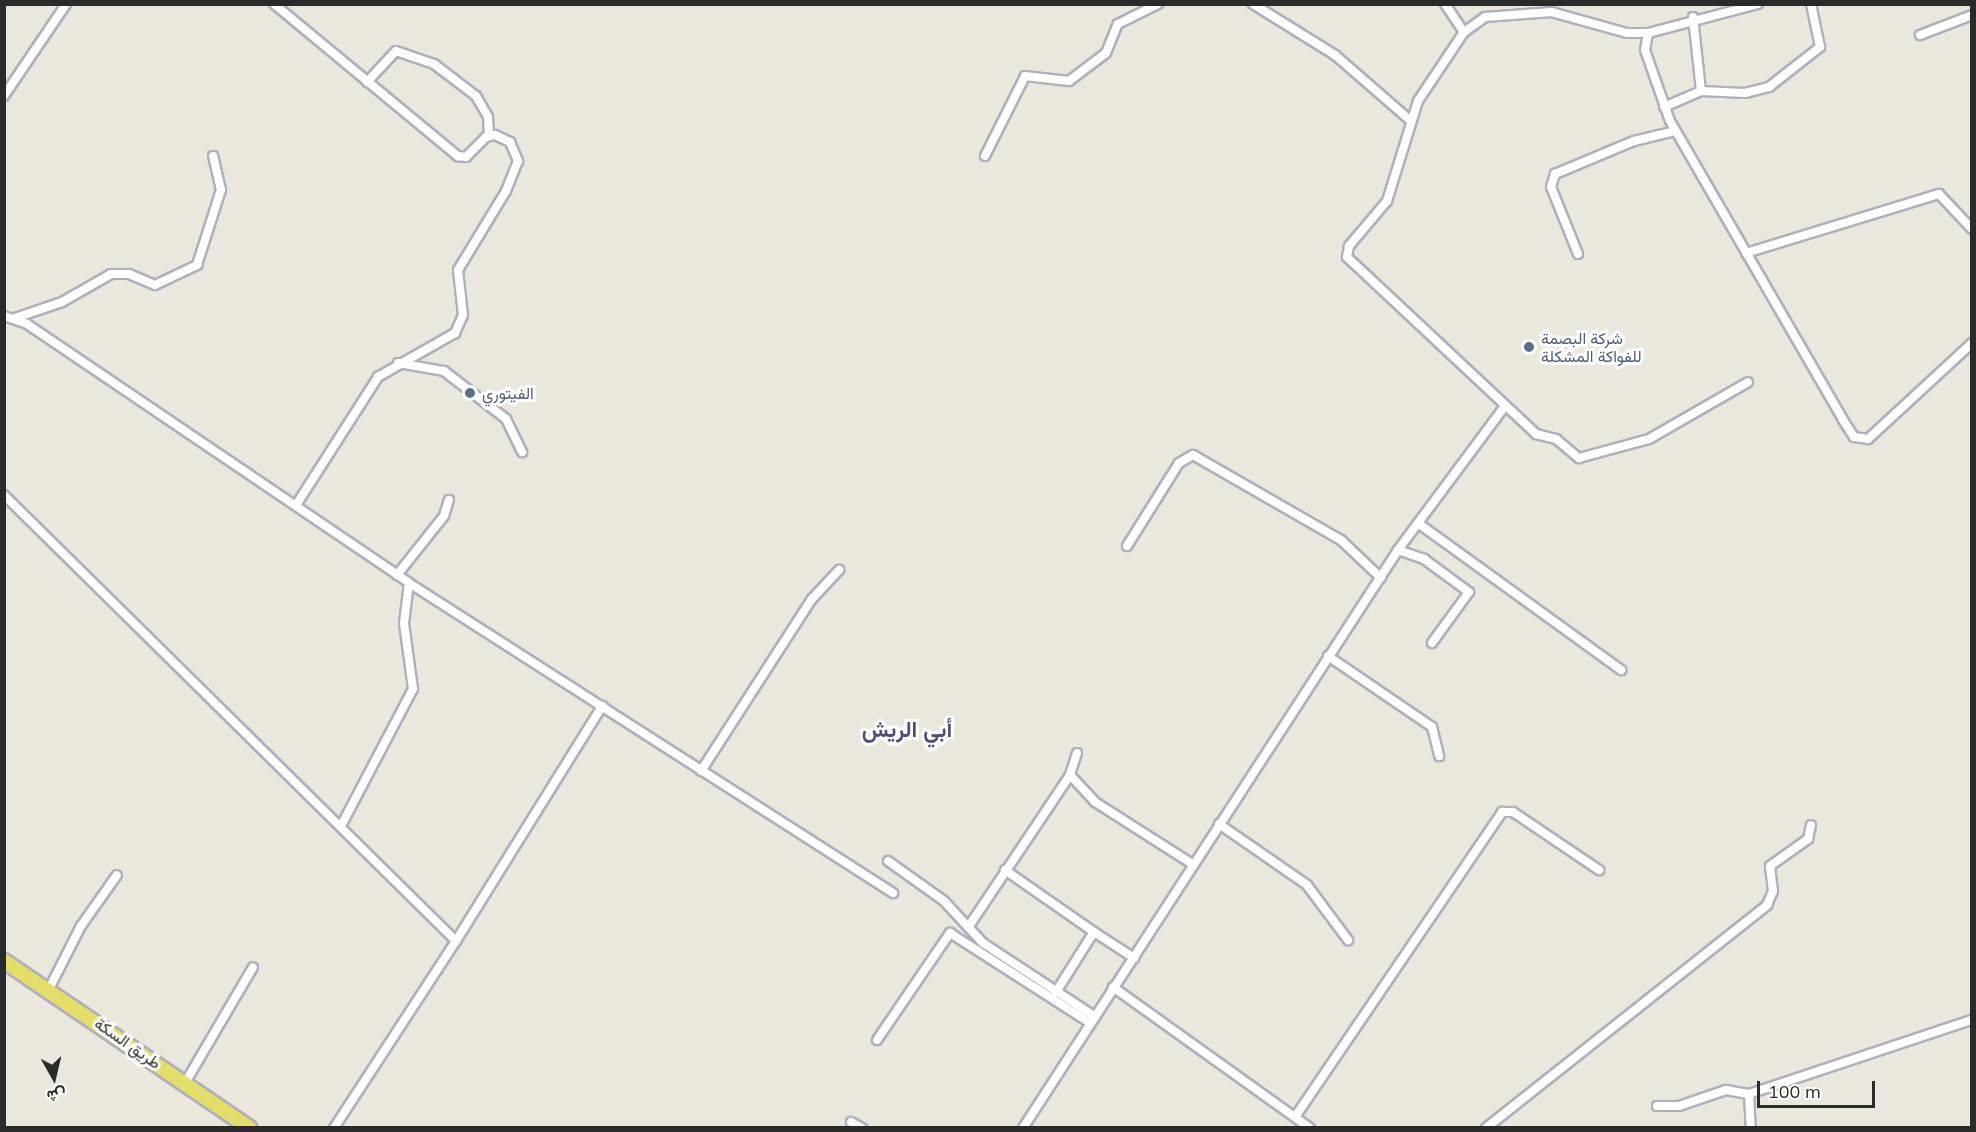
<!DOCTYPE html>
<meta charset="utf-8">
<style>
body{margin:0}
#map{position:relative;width:1976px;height:1132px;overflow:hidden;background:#eae7dd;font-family:Mulish,Vazirmatn,sans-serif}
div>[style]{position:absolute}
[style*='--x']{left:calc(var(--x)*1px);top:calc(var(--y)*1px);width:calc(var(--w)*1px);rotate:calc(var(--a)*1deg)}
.roads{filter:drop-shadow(2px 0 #b0b0bc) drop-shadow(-2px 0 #b0b0bc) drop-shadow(0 2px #b0b0bc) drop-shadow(0 -2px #b0b0bc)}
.street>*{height:8px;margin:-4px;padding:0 4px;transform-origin:4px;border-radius:4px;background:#fff}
.primary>*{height:14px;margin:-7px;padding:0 7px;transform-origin:7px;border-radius:7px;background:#e3dd69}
.dots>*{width:16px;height:16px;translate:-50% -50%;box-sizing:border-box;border:3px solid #fff;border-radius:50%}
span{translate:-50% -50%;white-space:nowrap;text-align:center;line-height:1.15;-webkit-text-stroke:6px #fff;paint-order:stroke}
.service-label{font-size:16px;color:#4e5e75}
.left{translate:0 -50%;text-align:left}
.street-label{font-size:16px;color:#2a2a2a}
.district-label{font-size:22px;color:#4e4e76;font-weight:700}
.frame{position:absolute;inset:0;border:6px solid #2a2a2a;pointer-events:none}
.north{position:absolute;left:24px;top:1048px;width:60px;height:60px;-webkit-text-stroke:4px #fff;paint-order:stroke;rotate:172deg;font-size:16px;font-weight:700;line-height:24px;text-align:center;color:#2a2a2a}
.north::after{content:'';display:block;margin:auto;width:21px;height:27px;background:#2a2a2a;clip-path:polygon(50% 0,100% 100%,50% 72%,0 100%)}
.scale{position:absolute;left:1757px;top:1081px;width:118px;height:27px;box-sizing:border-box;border:3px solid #2a2a2a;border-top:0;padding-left:8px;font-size:18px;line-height:21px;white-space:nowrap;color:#2a2a2a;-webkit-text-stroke:4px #fff;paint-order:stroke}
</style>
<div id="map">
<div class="roads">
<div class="street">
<i style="--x:274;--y:4;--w:239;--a:39.6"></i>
<i style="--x:458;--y:156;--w:8;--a:7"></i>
<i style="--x:466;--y:157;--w:28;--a:-45"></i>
<i style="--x:486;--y:137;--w:9;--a:-13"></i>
<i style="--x:495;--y:135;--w:17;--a:25"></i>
<i style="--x:510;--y:142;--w:21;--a:67"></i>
<i style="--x:518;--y:161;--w:32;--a:112"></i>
<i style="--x:506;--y:191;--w:92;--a:121.3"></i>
<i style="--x:458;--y:270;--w:45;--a:83.7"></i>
<i style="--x:463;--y:315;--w:20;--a:114"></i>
<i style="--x:455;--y:333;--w:89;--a:150.3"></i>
<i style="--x:378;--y:377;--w:152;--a:122.6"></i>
<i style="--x:1253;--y:4;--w:97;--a:31.9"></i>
<i style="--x:1335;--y:55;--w:101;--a:41"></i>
<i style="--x:1445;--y:4;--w:34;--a:56"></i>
<i style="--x:1758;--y:4;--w:114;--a:165.2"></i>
<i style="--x:1648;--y:33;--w:17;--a:100"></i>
<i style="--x:1645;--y:50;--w:75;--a:70.6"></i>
<i style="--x:1670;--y:121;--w:345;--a:59.9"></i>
<i style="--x:1843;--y:420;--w:20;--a:57"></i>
<i style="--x:1854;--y:437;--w:14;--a:8"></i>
<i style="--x:1868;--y:439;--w:142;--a:-42.7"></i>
<i style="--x:1693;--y:17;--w:74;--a:83.8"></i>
<i style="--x:1701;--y:91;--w:44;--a:2.6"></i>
<i style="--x:1745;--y:93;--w:25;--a:-14"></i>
<i style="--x:1769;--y:87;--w:65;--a:-38.1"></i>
<i style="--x:1820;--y:47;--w:44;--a:-101.8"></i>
<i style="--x:1648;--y:33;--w:21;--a:180"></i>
<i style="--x:1627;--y:33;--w:78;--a:-164.4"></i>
<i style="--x:1552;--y:12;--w:67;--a:175.7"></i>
<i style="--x:1485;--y:17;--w:26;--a:144"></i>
<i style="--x:1464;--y:32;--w:83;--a:123.7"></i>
<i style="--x:1418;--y:101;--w:105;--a:107.2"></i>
<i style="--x:1387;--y:201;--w:59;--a:130.2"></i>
<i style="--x:1349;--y:246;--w:11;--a:100"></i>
<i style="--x:1347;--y:257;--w:259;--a:43.1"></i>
<i style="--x:1536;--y:434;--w:21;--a:14"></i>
<i style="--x:1556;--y:439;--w:30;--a:40"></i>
<i style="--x:1579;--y:458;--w:73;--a:-15.2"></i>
<i style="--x:1649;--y:439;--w:114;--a:-29.9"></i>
<i style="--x:1920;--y:35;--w:56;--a:-21"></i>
<i style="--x:367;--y:82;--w:42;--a:-46.9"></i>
<i style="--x:396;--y:51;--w:40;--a:18.9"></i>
<i style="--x:434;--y:64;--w:53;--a:37.3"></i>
<i style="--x:476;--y:96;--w:24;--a:60"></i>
<i style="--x:488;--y:117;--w:19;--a:87"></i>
<i style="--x:4;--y:96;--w:111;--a:-56"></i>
<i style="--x:1664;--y:107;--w:40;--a:-23.4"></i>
<i style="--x:985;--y:156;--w:89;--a:-63.4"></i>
<i style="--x:1025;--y:76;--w:44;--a:6.5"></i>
<i style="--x:1069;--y:81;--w:46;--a:-37.1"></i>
<i style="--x:1106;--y:53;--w:31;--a:-68"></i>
<i style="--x:1118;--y:24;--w:45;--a:-26.6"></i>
<i style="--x:1746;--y:253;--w:202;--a:-17"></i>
<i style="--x:1939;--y:194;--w:48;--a:46.7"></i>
<i style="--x:1578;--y:254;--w:72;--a:-111.9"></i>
<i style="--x:1551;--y:187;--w:14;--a:-73"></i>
<i style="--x:1555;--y:174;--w:86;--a:-22.7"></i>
<i style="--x:1634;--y:141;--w:42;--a:-13.7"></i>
<i style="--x:4;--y:316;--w:24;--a:19"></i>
<i style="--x:27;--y:324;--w:462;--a:34.1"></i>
<i style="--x:409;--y:583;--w:575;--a:32.64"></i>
<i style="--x:15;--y:318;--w:50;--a:-18.8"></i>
<i style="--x:62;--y:302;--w:56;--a:-29.7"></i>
<i style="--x:111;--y:274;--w:18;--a:0"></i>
<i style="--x:129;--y:274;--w:28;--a:23"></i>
<i style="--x:155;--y:285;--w:47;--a:-25.5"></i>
<i style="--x:197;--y:265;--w:79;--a:-72.3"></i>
<i style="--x:221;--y:190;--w:35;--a:-103"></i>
<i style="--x:398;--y:363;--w:47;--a:9.9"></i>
<i style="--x:444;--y:371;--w:78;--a:37.7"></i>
<i style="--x:506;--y:419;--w:37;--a:64"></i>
<i style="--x:4;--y:495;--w:635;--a:44.62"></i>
<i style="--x:456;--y:941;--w:277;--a:-58.1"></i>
<i style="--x:1418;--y:523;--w:251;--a:35.9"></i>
<i style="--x:1127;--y:546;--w:98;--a:-57.9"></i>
<i style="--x:1179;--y:463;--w:16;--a:-30"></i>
<i style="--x:1193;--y:455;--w:171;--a:29.9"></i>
<i style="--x:1341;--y:540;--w:55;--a:43.5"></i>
<i style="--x:1398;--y:550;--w:28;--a:19"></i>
<i style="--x:1424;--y:559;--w:56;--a:36.3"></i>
<i style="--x:1469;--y:592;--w:63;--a:126"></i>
<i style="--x:397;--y:575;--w:75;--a:-51.5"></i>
<i style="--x:444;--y:516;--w:17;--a:-73"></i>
<i style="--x:1328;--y:656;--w:126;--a:34.3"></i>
<i style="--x:1432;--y:727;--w:30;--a:76"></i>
<i style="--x:1077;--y:753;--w:23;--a:108"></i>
<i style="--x:1070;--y:775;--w:37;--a:47"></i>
<i style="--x:1095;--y:802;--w:117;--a:32.5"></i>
<i style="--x:701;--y:771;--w:205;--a:-57.2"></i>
<i style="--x:812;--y:599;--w:40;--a:-47"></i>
<i style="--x:1219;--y:824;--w:107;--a:34.7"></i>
<i style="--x:1307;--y:885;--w:69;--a:53.3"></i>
<i style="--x:341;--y:826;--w:155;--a:-62.3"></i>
<i style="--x:413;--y:689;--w:67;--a:-97.8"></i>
<i style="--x:404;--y:623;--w:40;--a:-82.9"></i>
<i style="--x:888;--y:861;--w:69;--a:35.5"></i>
<i style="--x:944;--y:901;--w:57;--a:47.1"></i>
<i style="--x:983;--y:943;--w:133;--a:33.3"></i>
<i style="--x:1005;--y:870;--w:108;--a:34.9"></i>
<i style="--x:969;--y:926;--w:182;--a:-56.2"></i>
<i style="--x:1113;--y:987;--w:242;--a:35.6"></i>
<i style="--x:49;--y:989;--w:71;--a:-63.1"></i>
<i style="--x:81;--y:926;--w:62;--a:-54.8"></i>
<i style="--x:1056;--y:992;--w:71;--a:-57.7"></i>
<i style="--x:1094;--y:932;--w:48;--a:33"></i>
<i style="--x:877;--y:1040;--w:130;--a:-55.7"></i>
<i style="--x:950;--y:933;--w:166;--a:32.7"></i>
<i style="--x:185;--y:1083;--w:134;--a:-59.6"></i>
<i style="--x:1749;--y:1094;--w:34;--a:87"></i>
<i style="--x:1657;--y:1106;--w:22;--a:0"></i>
<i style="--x:1679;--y:1106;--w:50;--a:-18.8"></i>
<i style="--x:1726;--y:1090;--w:23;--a:10"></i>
<i style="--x:1749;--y:1094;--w:235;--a:-18.4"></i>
<i style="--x:1295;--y:1117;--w:369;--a:-55.8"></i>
<i style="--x:1502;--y:812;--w:11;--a:0"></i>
<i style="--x:1513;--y:812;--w:104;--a:34"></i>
<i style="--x:851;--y:1122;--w:13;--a:29"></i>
<i style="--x:334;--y:1128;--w:223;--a:-56.9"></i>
<i style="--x:1023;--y:1128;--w:689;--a:-57.02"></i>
<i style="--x:1398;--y:550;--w:179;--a:-53.4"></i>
<i style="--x:1486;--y:1128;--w:359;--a:-38.4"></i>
<i style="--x:1767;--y:905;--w:15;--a:-67"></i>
<i style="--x:1773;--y:891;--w:25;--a:-97"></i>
<i style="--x:1770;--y:866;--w:47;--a:-35.4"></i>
<i style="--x:1808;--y:839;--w:14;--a:-78"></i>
</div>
<div class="primary">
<i style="--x:4;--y:961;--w:297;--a:34.2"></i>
</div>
</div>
<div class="dots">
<i style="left:1529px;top:347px;background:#5c6f8a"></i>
<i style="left:470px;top:393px;background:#5c6f8a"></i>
</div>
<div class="service-label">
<span class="left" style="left:1541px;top:347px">شركة البصمة<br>للفواكة المشكلة</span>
<span class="left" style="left:482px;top:393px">الفيتوري</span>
</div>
<div class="street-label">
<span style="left:128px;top:1043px;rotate:35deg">طريق السكة</span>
</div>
<div class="district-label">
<span style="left:907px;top:730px">أبي الريش</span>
</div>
<div class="frame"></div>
<div class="north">ش</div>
<div class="scale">100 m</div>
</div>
